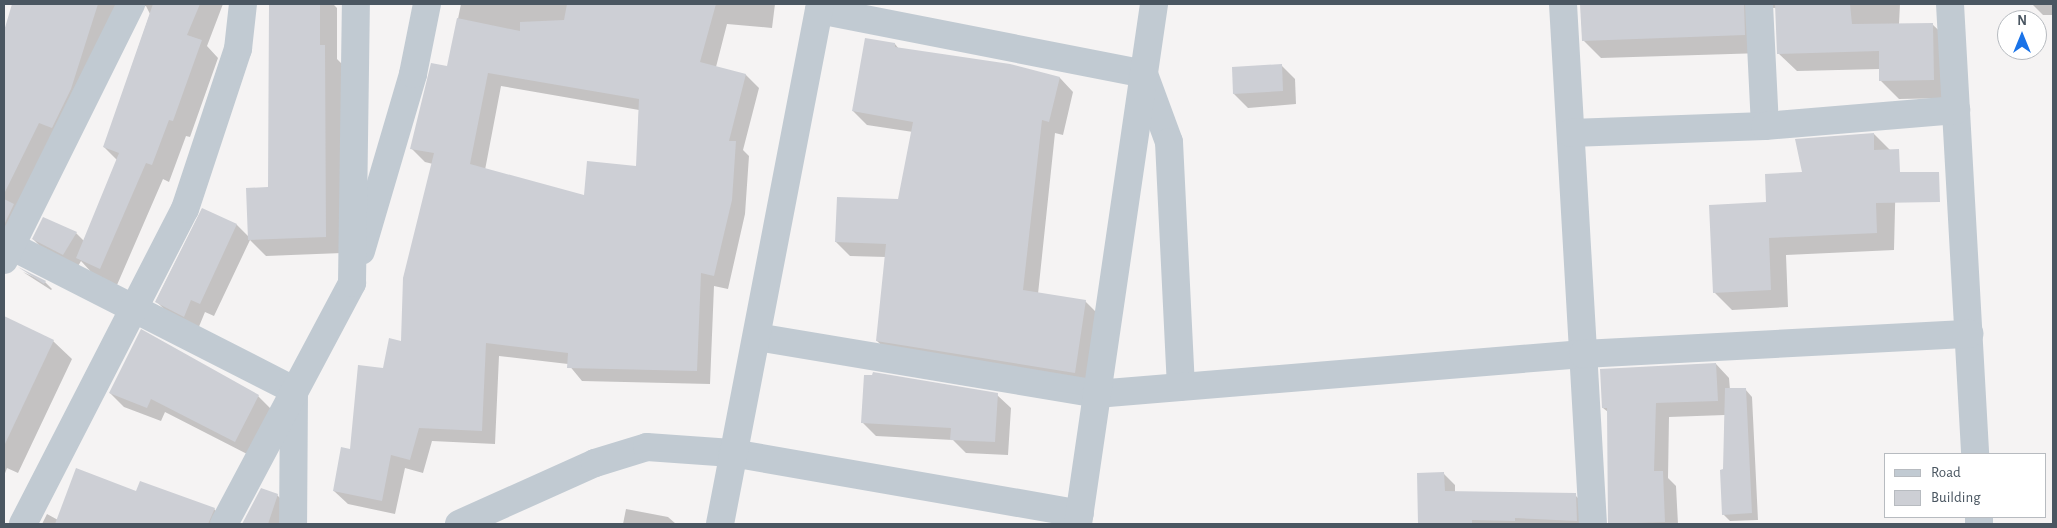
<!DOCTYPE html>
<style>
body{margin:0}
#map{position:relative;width:2057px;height:528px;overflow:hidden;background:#f5f3f3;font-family:"Alegreya Sans",sans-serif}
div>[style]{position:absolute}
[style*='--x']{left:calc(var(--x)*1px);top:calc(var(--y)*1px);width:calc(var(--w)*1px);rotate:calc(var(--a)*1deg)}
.shadow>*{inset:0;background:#0003}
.building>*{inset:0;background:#cdcfd5}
.street>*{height:28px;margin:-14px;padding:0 14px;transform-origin:14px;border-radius:14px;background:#c1cad2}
span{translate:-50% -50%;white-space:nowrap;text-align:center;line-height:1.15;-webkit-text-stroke:5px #fff;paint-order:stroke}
.frame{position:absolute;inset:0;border:5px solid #4a5661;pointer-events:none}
.legend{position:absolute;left:1884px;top:453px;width:162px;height:65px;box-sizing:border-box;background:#fff;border:1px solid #b7bbc0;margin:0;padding:6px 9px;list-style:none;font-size:15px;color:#4a5661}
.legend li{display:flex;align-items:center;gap:10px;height:25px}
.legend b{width:25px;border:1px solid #b7bbc0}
.north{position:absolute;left:1997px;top:10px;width:50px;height:50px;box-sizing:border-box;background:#fff;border:1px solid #b7bbc0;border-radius:50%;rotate:0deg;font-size:14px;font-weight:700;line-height:20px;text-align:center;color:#4a5661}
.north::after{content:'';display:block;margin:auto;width:18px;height:22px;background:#1a73e8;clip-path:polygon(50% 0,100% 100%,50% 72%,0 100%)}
</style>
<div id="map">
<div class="shadow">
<i style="clip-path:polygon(13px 4px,223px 4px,207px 46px,218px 58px,190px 137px,186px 136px,169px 182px,163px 179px,117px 285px,94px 275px,81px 261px,77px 268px,47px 253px,33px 239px,76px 233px,84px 241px,117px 160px,104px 147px,150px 14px,146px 6px,139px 8px,4px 266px,4px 35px)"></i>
<i style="clip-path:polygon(270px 4px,333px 4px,337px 8px,337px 59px,342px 64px,342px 253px,266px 256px,250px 240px,214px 316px,205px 312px,198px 329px,170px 315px,156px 301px,202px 209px,237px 225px,249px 237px,270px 188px)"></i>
<i style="clip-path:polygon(evenodd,461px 4px,775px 4px,772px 28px,727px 24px,716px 67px,746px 75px,759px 88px,743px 150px,749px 156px,745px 214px,728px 289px,714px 286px,710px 384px,582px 381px,568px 364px,499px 356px,495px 444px,432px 441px,423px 473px,405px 468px,395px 514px,348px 504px,334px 491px,384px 369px,403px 342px,433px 164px,425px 162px,411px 148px,448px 68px,461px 4px,501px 86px,639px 110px,637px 168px,585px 196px,485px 170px,501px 86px)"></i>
<i style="clip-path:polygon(1581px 4px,1900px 4px,1899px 24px,1932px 24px,1951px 42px,1951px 98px,1899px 99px,1881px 81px,1880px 69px,1797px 71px,1778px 53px,1776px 8px,1769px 8px,1763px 53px,1601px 58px,1583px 40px)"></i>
<i style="clip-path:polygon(2032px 4px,2053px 4px,2053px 15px,2043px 15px)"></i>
<i style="clip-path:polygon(895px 44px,899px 49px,1060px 78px,1073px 92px,1063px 135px,1055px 133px,1038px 294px,1085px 301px,1099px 315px,1089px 386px,891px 354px,877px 341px,886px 257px,850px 256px,836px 242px,899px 200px,913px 132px,867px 125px,853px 111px)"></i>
<i style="clip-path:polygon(1281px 65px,1295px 79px,1296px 104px,1248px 108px,1234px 94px,1233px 68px)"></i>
<i style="clip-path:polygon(1874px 134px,1891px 151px,1896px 168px,1894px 250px,1786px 255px,1788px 307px,1732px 310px,1714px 292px,1768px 203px)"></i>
<i style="clip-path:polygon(23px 272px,45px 282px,52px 289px,51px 290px)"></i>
<i style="clip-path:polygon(6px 319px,53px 341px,72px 359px,18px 473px,7px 468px,4px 476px,4px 324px)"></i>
<i style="clip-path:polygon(1716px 364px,1729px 378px,1730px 390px,1745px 389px,1752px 397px,1758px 520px,1730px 521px,1723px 514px,1725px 415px,1669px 417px,1668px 478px,1676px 486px,1678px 524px,1610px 524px,1608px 412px,1603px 408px)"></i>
<i style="clip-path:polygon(110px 393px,258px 396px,272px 410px,249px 455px,165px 412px,161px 421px,124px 407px)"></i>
<i style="clip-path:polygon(997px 395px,1011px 408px,1008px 455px,966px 453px,953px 440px,876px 436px,863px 423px)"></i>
<i style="clip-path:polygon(1418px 474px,1444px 474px,1455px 485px,1455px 492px,1575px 495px,1586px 506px,1587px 524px,1419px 524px)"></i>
<i style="clip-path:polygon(261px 490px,277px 495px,291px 509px,286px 524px,243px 524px)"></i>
<i style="clip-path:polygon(137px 493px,214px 509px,228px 523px,42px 524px,47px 514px,58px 520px)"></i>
<i style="clip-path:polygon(626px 509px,668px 517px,676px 524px,623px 524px)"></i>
</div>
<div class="building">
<i style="clip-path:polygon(12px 4px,98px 4px,71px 89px,52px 128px,39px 123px,4px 194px,4px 31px)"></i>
<i style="clip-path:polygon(153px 4px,200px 4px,187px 35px,202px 40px,173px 121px,169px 120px,152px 165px,146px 163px,100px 269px,76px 258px,119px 153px,103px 147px)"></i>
<i style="clip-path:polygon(269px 4px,320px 4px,320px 45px,325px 45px,326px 237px,248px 240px,246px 188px,268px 187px)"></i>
<i style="clip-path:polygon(evenodd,567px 4px,716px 4px,700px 62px,746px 74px,729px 141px,736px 141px,732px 200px,714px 276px,701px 273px,697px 371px,567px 368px,568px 353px,486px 343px,482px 431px,419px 428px,410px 460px,391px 455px,382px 501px,333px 491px,341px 447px,350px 449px,358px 365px,383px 368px,389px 338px,401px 341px,403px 278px,434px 153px,410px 149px,431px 63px,447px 66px,457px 18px,520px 31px,520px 22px,564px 20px,567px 4px,488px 73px,639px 99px,636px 166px,587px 161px,584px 195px,470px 164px,488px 73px)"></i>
<i style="clip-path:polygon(1580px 4px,1744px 4px,1745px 35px,1582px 41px)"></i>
<i style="clip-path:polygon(1775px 4px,1850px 4px,1852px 24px,1933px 23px,1934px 80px,1879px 81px,1879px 51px,1777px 54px)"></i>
<i style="clip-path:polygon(865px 38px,895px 43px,895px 47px,1010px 64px,1060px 77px,1049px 122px,1042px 120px,1023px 290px,1086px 300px,1075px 373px,876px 341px,886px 244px,835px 242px,837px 197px,898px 199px,913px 122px,852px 111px)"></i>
<i style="clip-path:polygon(1282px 64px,1283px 91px,1233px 94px,1232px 67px)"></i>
<i style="clip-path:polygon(1874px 133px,1874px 150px,1899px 149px,1900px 172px,1939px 172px,1940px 202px,1876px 203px,1877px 233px,1769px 238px,1771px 290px,1713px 293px,1709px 205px,1766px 202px,1765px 174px,1802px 172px,1795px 139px)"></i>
<i style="clip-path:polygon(4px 199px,14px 204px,4px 225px)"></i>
<i style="clip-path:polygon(202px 208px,237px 224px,200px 304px,191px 300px,184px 317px,155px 302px)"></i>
<i style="clip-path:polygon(43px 217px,77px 232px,63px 255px,32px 239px)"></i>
<i style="clip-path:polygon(18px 267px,46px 281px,44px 284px)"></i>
<i style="clip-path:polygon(4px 316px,54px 340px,4px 446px)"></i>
<i style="clip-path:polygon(141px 329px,259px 395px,235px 442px,151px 399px,147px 408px,109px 393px)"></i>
<i style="clip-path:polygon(1716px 363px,1718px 401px,1656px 403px,1654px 471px,1663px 471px,1665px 522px,1608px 524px,1607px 408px,1602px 408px,1600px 369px)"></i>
<i style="clip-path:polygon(873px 372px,998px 393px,995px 442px,950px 440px,951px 428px,861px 423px,864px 375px,872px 375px)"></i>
<i style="clip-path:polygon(1725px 388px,1746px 388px,1752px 513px,1722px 515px,1720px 470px,1723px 469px)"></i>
<i style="clip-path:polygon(76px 468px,136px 491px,140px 481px,215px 508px,208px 524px,55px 524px)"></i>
<i style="clip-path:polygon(1444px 472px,1445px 491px,1576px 493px,1577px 521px,1515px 518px,1515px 521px,1472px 520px,1472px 524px,1418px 524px,1417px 473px)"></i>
<i style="clip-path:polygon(261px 488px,278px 494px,268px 524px,242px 524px)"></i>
</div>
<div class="street">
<i style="--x:1563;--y:4;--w:521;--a:86.7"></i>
<i style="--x:1759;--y:4;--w:122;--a:87.2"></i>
<i style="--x:1950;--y:4;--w:451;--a:86.8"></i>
<i style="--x:819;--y:10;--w:331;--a:11.1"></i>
<i style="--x:1144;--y:74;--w:72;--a:69.8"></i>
<i style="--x:1169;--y:142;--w:245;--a:87.2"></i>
<i style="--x:1571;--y:133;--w:194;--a:-2.1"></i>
<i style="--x:1765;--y:126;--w:192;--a:-4.8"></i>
<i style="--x:11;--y:246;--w:318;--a:27"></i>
<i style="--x:294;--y:390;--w:134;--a:90.4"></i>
<i style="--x:361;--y:251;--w:184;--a:-73.6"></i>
<i style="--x:413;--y:74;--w:71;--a:-78.7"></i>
<i style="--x:4;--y:260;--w:286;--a:-63.6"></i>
<i style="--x:757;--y:337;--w:344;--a:9.5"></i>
<i style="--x:1096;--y:394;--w:489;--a:-4.7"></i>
<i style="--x:1583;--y:354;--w:387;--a:-3"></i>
<i style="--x:1979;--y:517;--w:7;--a:90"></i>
<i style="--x:23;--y:524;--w:354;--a:-62.8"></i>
<i style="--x:185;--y:209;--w:169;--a:-71.7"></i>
<i style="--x:238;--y:49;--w:45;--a:-83.7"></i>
<i style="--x:224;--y:524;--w:273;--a:-62"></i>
<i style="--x:352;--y:283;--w:279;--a:-89.2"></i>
<i style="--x:459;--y:524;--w:149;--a:-24.2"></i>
<i style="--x:595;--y:463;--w:54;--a:-17.1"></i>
<i style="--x:647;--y:447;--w:85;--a:4"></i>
<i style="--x:732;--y:453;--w:353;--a:9.9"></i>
<i style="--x:720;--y:524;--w:530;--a:-79.11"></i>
<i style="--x:1078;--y:524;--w:526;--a:-81.68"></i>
</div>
<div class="frame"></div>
<ul class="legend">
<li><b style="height:6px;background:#c1cad2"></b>Road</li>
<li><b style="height:14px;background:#cdcfd5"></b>Building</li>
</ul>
<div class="north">N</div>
</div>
